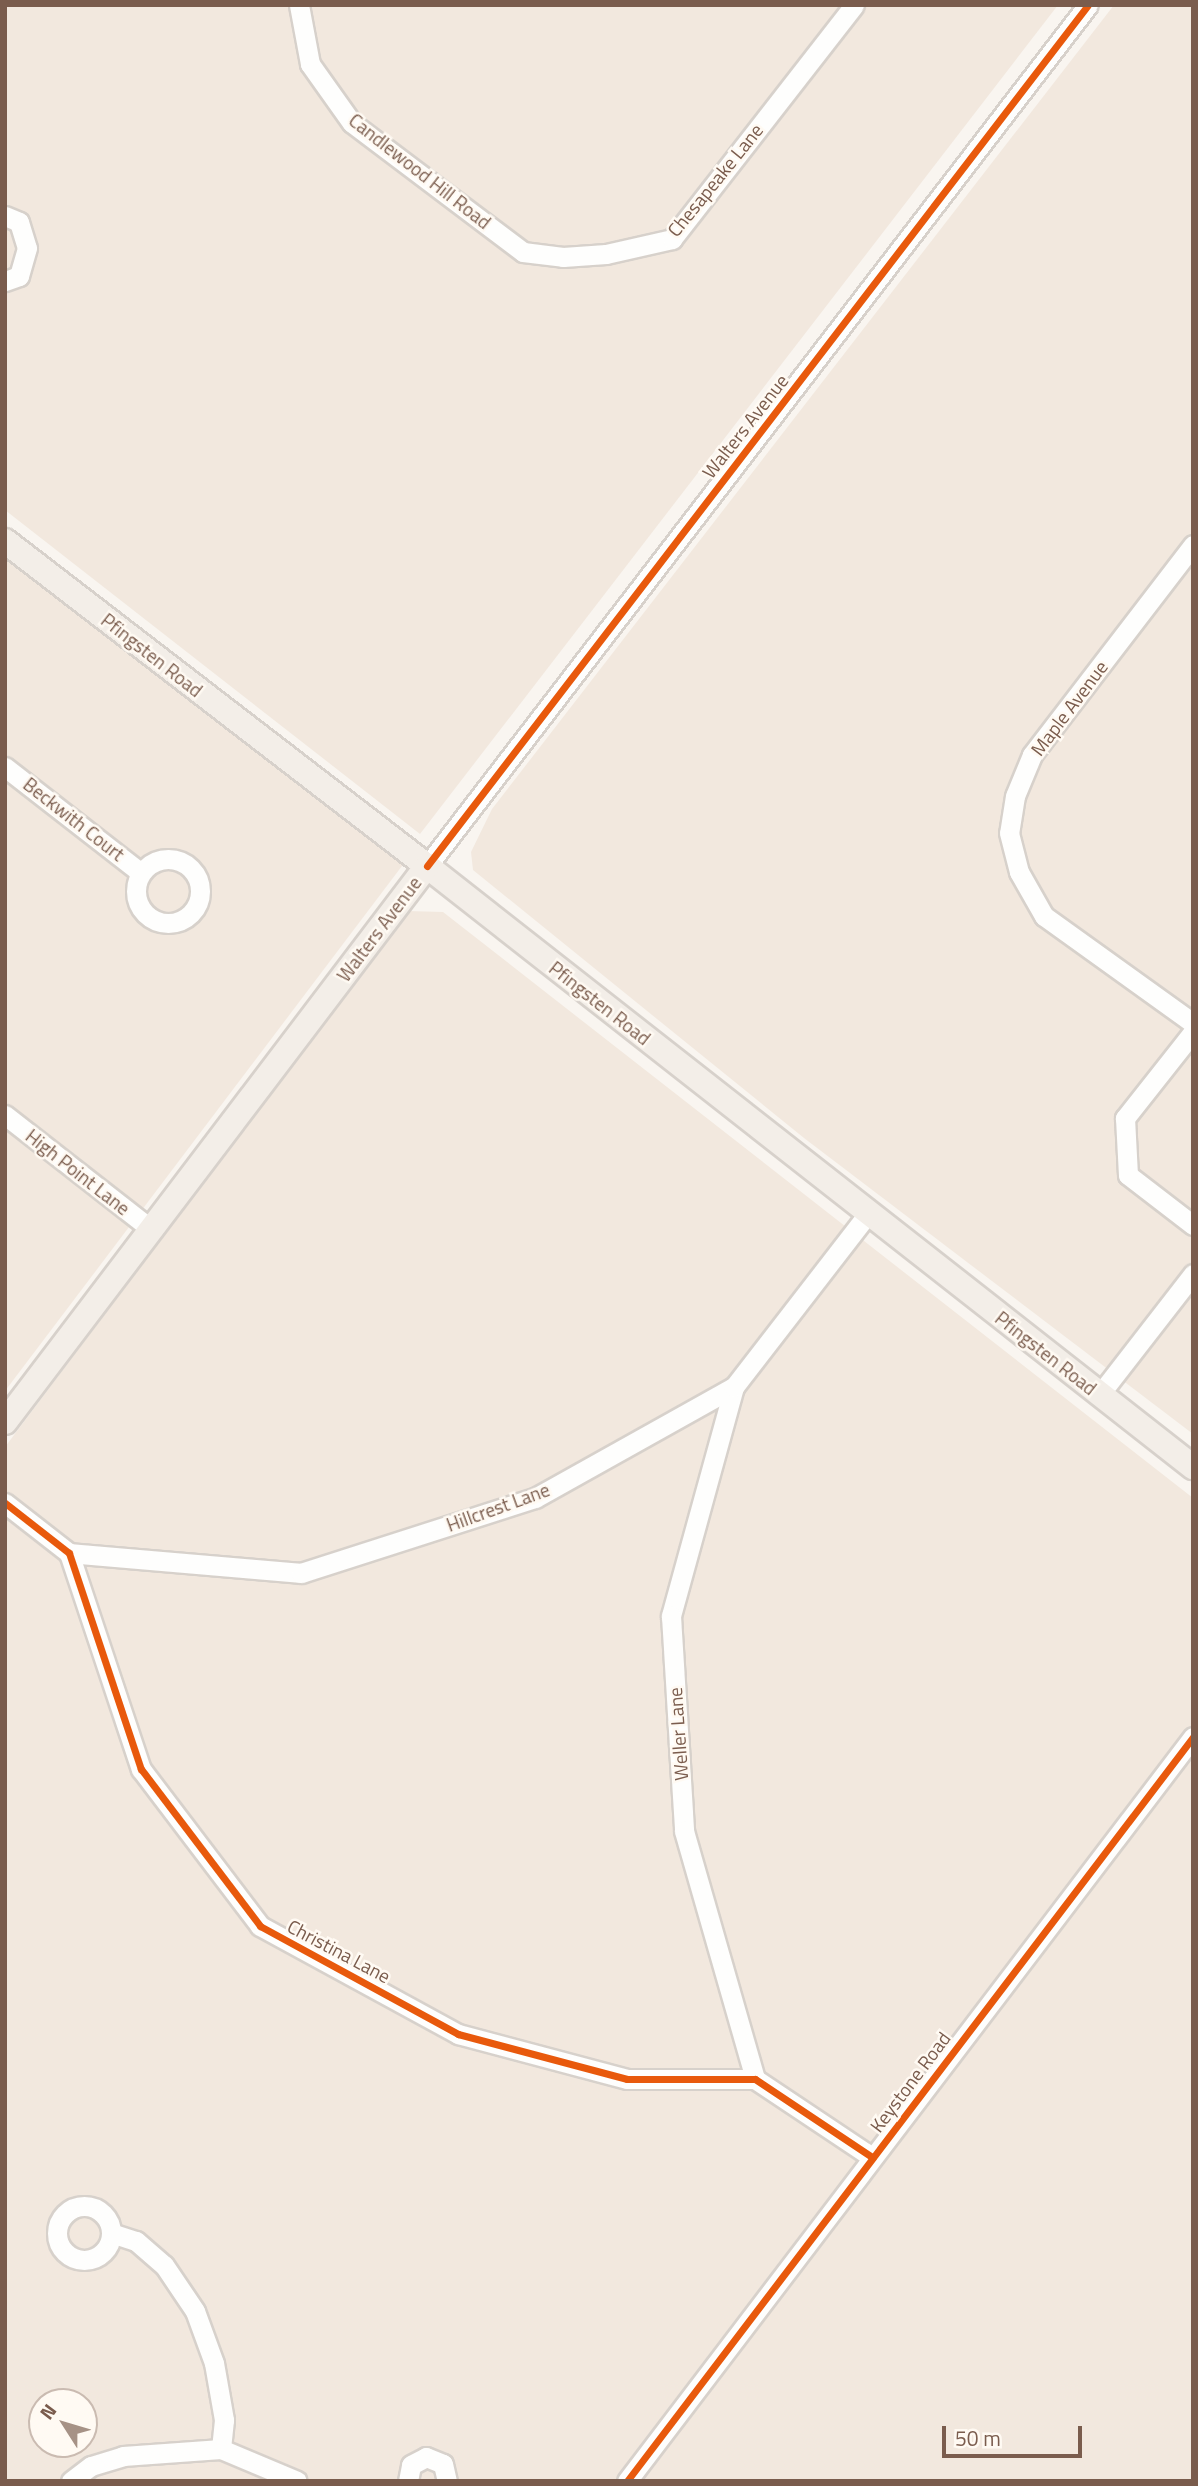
<!DOCTYPE html>
<style>
body{margin:0}
#map{position:relative;width:1198px;height:2486px;overflow:hidden;background:#f9f5f0;font-family:"Titillium Web",sans-serif}
div>[style]{position:absolute}
[style*='--x']{left:calc(var(--x)*1px);top:calc(var(--y)*1px);width:calc(var(--w)*1px);rotate:calc(var(--a)*1deg)}
.residential>*{inset:0;background:#f2e8de}
.roads{filter:drop-shadow(2px 0 #d7d1cb) drop-shadow(-2px 0 #d7d1cb) drop-shadow(0 2px #d7d1cb) drop-shadow(0 -2px #d7d1cb)}
.minor>*{height:19px;margin:-9.5px;padding:0 9.5px;transform-origin:9.5px;border-radius:9.5px;background:#fefefd}
.minor>.ring{margin:-9.5px;padding:0;box-sizing:content-box;background:none;border:19px solid #fefefd;border-radius:50%}
.major>*{height:24px;margin:-12px;padding:0 12px;transform-origin:12px;border-radius:12px;background:#f3eee8}
.cycleway>*{height:7px;margin:-3.5px;padding:0 3.5px;transform-origin:3.5px;border-radius:3.5px;background:#e8590c}
span{translate:-50% -50%;white-space:nowrap;text-align:center;line-height:1.15;-webkit-text-stroke:5px #fffaf3;paint-order:stroke}
.street-label{font-size:19px;color:#7a5c4d}
.frame{position:absolute;inset:0;border:7px solid #7a5c4d;pointer-events:none}
.north{position:absolute;left:28px;top:2388px;width:70px;height:70px;box-sizing:border-box;background:#fffaf3;border:2px solid #cabbb1;border-radius:50%;rotate:307deg;font-size:19px;font-weight:700;line-height:28px;text-align:center;color:#7a5c4d}
.north::after{content:'';display:block;margin:auto;width:24px;height:32px;background:#a69286;clip-path:polygon(50% 0,100% 100%,50% 72%,0 100%)}
.scale{position:absolute;left:942px;top:2426px;width:140px;height:32px;box-sizing:border-box;border:4px solid #7a5c4d;border-top:0;padding-left:9px;font-size:21px;line-height:24px;white-space:nowrap;color:#7a5c4d;-webkit-text-stroke:5px #fffaf3;paint-order:stroke}
</style>
<div id="map">
<div class="residential">
<i style="clip-path:polygon(5px 5px,1058px 5px,420px 834px,5px 510px)"></i>
<i style="clip-path:polygon(1114px 5px,1193px 5px,1193px 1434px,804px 1138px,473px 870px,471px 852px,492px 809px)"></i>
<i style="clip-path:polygon(5px 554px,405px 862px,5px 1391px)"></i>
<i style="clip-path:polygon(evenodd,408px 911px,443px 912px,1193px 1498px,1193px 2481px,5px 2481px,5px 1447px,408px 911px,42px 2402px,84px 2402px,84px 2444px,42px 2444px,42px 2402px)"></i>
</div>
<div class="roads">
<div class="minor">
<i style="--x:299;--y:5;--w:60;--a:79.4"></i>
<i style="--x:310;--y:64;--w:72;--a:54.6"></i>
<i style="--x:352;--y:123;--w:214;--a:37"></i>
<i style="--x:523;--y:252;--w:40;--a:7.1"></i>
<i style="--x:563;--y:257;--w:43;--a:-4"></i>
<i style="--x:606;--y:254;--w:68;--a:-12.8"></i>
<i style="--x:672;--y:239;--w:296;--a:-52.1"></i>
<i style="--x:5;--y:216;--w:15;--a:23"></i>
<i style="--x:19;--y:222;--w:27;--a:73"></i>
<i style="--x:27;--y:248;--w:29;--a:106"></i>
<i style="--x:19;--y:276;--w:15;--a:160"></i>
<i style="--x:1193;--y:545;--w:265;--a:127.5"></i>
<i style="--x:1032;--y:755;--w:44;--a:112.5"></i>
<i style="--x:1015;--y:796;--w:37;--a:99"></i>
<i style="--x:1009;--y:833;--w:40;--a:75.6"></i>
<i style="--x:1019;--y:872;--w:51;--a:60.4"></i>
<i style="--x:1044;--y:916;--w:183;--a:35.7"></i>
<i style="--x:5;--y:767;--w:172;--a:37.9"></i>
<i class="ring" style="left:136px;top:859px;width:45px;height:45px"></i>
<i style="--x:427;--y:866;--w:1085;--a:-52.49"></i>
<i style="--x:1193;--y:1032;--w:110;--a:128.3"></i>
<i style="--x:1125;--y:1118;--w:57;--a:87"></i>
<i style="--x:1128;--y:1175;--w:82;--a:37.6"></i>
<i style="--x:5;--y:1115;--w:185;--a:38"></i>
<i style="--x:734;--y:1387;--w:238;--a:105.4"></i>
<i style="--x:671;--y:1616;--w:215;--a:86.5"></i>
<i style="--x:684;--y:1831;--w:258;--a:74"></i>
<i style="--x:1100;--y:1394;--w:152;--a:-52.2"></i>
<i style="--x:5;--y:1503;--w:81;--a:38"></i>
<i style="--x:69;--y:1553;--w:228;--a:71.6"></i>
<i style="--x:141;--y:1769;--w:197;--a:52.8"></i>
<i style="--x:260;--y:1926;--w:226;--a:28.6"></i>
<i style="--x:458;--y:2034;--w:175;--a:14.9"></i>
<i style="--x:627;--y:2079;--w:128;--a:0"></i>
<i style="--x:755;--y:2079;--w:141;--a:33.7"></i>
<i style="--x:69;--y:1553;--w:233;--a:4.9"></i>
<i style="--x:301;--y:1573;--w:246;--a:-17.8"></i>
<i style="--x:535;--y:1498;--w:228;--a:-29.2"></i>
<i style="--x:734;--y:1387;--w:217;--a:-52.3"></i>
<i class="ring" style="left:57px;top:2206px;width:35px;height:35px"></i>
<i style="--x:111;--y:2233;--w:26;--a:18"></i>
<i style="--x:136;--y:2241;--w:37;--a:41"></i>
<i style="--x:164;--y:2265;--w:55;--a:56"></i>
<i style="--x:195;--y:2311;--w:55;--a:69.9"></i>
<i style="--x:214;--y:2363;--w:58;--a:80"></i>
<i style="--x:224;--y:2420;--w:29;--a:96"></i>
<i style="--x:71;--y:2481;--w:25;--a:-37"></i>
<i style="--x:91;--y:2466;--w:34;--a:-17"></i>
<i style="--x:123;--y:2456;--w:98;--a:-4.1"></i>
<i style="--x:221;--y:2449;--w:82;--a:22.8"></i>
<i style="--x:408;--y:2481;--w:16;--a:-79"></i>
<i style="--x:411;--y:2465;--w:17;--a:-28"></i>
<i style="--x:426;--y:2457;--w:18;--a:22"></i>
<i style="--x:443;--y:2464;--w:17;--a:77"></i>
<i style="--x:627;--y:2481;--w:935;--a:-52.74"></i>
</div>
<div class="major">
<i style="--x:5;--y:541;--w:533;--a:37.6"></i>
<i style="--x:427;--y:866;--w:974;--a:38.12"></i>
<i style="--x:5;--y:1422;--w:698;--a:-52.8"></i>
</div>
</div>
<div class="cycleway">
<i style="--x:427;--y:866;--w:1085;--a:-52.49"></i>
<i style="--x:5;--y:1503;--w:81;--a:38"></i>
<i style="--x:69;--y:1553;--w:228;--a:71.6"></i>
<i style="--x:141;--y:1769;--w:197;--a:52.8"></i>
<i style="--x:260;--y:1926;--w:226;--a:28.6"></i>
<i style="--x:458;--y:2034;--w:175;--a:14.9"></i>
<i style="--x:627;--y:2079;--w:128;--a:0"></i>
<i style="--x:755;--y:2079;--w:141;--a:33.7"></i>
<i style="--x:627;--y:2481;--w:935;--a:-52.74"></i>
</div>
<div class="street-label">
<span style="left:420px;top:171px;rotate:38deg">Candlewood Hill Road</span>
<span style="left:715px;top:180px;rotate:-51deg">Chesapeake Lane</span>
<span style="left:745px;top:426px;rotate:-52deg">Walters Avenue</span>
<span style="left:152px;top:655px;rotate:38deg">Pfingsten Road</span>
<span style="left:1069px;top:708px;rotate:-53deg">Maple Avenue</span>
<span style="left:74px;top:819px;rotate:38deg">Beckwith Court</span>
<span style="left:379px;top:929px;rotate:-53deg">Walters Avenue</span>
<span style="left:600px;top:1003px;rotate:38deg">Pfingsten Road</span>
<span style="left:78px;top:1172px;rotate:38deg">High Point Lane</span>
<span style="left:1046px;top:1353px;rotate:38deg">Pfingsten Road</span>
<span style="left:498px;top:1507px;rotate:-20deg">Hillcrest Lane</span>
<span style="left:678px;top:1734px;rotate:-94deg">Weller Lane</span>
<span style="left:339px;top:1951px;rotate:28deg">Christina Lane</span>
<span style="left:910px;top:2082px;rotate:-53deg">Keystone Road</span>
</div>
<div class="frame"></div>
<div class="north">N</div>
<div class="scale">50 m</div>
</div>
